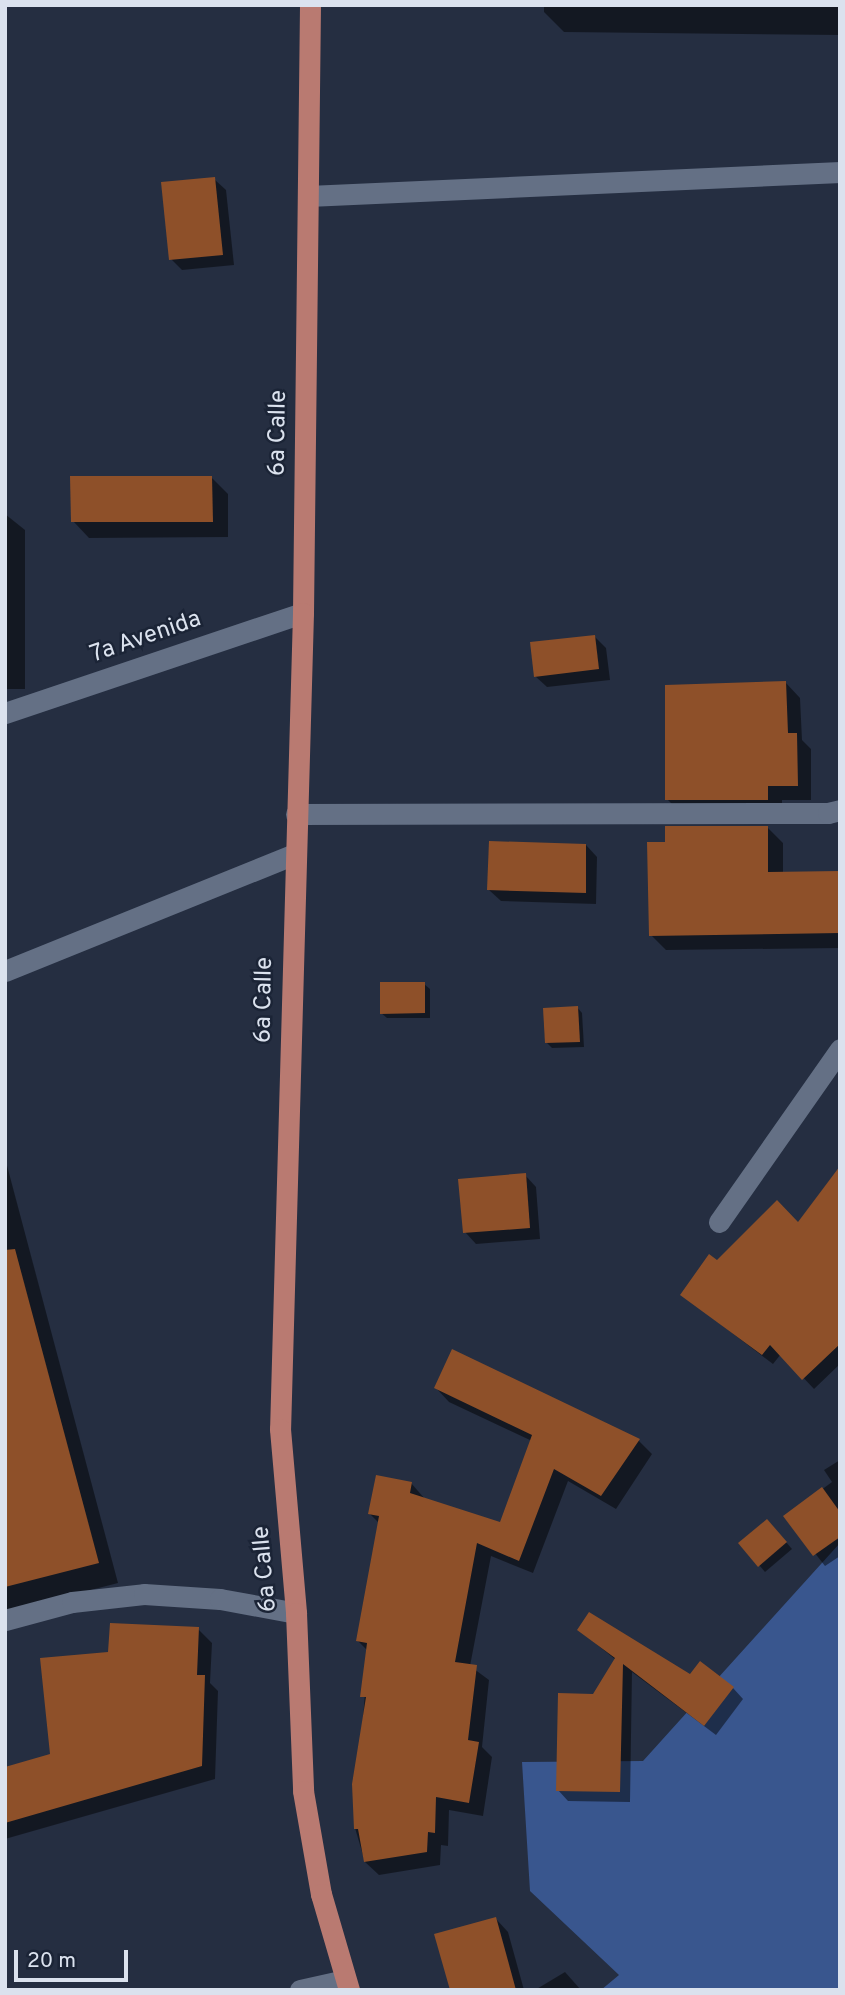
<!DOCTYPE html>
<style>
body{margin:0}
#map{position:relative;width:845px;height:1995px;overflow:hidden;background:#252e41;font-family:Overpass,sans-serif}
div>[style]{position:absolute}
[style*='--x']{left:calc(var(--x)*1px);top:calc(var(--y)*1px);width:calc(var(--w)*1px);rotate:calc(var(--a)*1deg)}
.forest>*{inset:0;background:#39568e}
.shadow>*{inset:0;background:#0007}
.building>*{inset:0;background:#8e5029}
.minor>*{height:21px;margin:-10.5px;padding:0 10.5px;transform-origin:10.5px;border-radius:10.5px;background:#647085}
.major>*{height:21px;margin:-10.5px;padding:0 10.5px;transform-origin:10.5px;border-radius:10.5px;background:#b97a71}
span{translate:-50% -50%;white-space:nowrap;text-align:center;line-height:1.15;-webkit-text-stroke:5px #1b2436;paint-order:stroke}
.street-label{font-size:24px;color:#dbe2ee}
.frame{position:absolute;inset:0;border:7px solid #dbe2ee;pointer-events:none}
.scale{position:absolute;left:14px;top:1950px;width:114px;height:32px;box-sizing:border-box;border:4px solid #dbe2ee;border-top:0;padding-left:9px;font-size:21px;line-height:24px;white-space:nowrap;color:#dbe2ee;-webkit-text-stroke:5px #1b2436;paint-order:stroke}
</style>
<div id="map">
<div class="forest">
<i style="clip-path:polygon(840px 1543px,840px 1990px,601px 1990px,619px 1975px,530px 1891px,522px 1762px,643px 1761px)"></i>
</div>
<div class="shadow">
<i style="clip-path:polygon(544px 5px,840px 5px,840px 35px,564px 32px,544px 12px)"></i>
<i style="clip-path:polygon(214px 179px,226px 190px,234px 265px,182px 270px,171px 259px)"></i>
<i style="clip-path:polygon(212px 478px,228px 494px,228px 537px,89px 538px,73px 521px)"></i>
<i style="clip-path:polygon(5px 514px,25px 530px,25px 689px,5px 689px)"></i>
<i style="clip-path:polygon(594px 636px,606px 648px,610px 680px,547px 687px,535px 676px)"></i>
<i style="clip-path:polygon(786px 683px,800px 698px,802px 740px,811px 749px,811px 800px,782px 800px,782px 814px,682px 814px,667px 799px)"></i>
<i style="clip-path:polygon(768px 828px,783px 843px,783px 873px,840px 873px,840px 948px,666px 950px,651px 935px,667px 844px)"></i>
<i style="clip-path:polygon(586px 845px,597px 857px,596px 904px,501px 901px,489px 890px)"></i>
<i style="clip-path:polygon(424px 984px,430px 989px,430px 1018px,387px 1018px,381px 1013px)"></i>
<i style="clip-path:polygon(577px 1007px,582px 1013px,584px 1047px,552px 1048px,547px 1043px)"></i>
<i style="clip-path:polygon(5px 1158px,118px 1583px,5px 1612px)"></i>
<i style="clip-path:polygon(525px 1175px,536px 1187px,540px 1239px,476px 1244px,465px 1232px)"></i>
<i style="clip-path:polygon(840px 1186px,840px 1364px,814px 1389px,781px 1354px,773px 1364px,682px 1295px,717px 1262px,798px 1224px)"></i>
<i style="clip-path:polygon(453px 1352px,639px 1441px,652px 1454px,616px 1509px,568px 1481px,533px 1573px,491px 1556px,470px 1666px,489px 1680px,482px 1747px,492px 1757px,483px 1816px,449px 1810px,448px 1846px,441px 1845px,440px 1865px,379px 1875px,365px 1862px,355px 1828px,368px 1651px,358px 1641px,380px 1524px,370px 1514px,411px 1483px,425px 1499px,501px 1524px,532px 1441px,449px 1402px,436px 1388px)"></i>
<i style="clip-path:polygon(840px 1460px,840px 1556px,825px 1566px,786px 1516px,832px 1482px,824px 1470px)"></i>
<i style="clip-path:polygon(773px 1527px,792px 1549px,765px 1572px,740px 1543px)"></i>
<i style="clip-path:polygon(198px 1629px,212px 1643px,210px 1683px,218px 1691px,215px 1779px,5px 1839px,5px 1769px,52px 1755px,110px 1654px)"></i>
<i style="clip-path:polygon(579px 1630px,691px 1676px,733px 1688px,743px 1699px,716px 1735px,632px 1672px,630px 1802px,568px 1801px,558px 1790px,594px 1696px,616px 1660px)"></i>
<i style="clip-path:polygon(496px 1919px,508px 1932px,524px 1990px,454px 1990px)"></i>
<i style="clip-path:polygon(565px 1972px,581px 1990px,535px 1990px)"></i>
</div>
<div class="building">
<i style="clip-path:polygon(215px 177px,223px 255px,169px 260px,161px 182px)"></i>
<i style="clip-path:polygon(70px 476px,212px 476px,213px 522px,71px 522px)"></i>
<i style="clip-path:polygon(595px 635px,599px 669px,534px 677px,530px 642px)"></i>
<i style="clip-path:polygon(786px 681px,788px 733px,797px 733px,798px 786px,768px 786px,768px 800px,665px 800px,665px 685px)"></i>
<i style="clip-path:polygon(665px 826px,768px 826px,768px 872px,840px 871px,840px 933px,649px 936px,647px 842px,665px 842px)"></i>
<i style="clip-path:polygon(489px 841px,586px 844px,586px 893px,487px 890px)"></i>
<i style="clip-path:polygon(380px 982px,425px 982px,425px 1013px,380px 1014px)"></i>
<i style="clip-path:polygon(578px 1006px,580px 1042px,545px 1043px,543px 1008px)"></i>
<i style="clip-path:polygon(840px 1166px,840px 1344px,802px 1380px,770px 1345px,762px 1355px,680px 1295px,709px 1254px,717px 1260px,777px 1200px,798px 1222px)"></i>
<i style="clip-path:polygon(526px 1173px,530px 1228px,463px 1233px,458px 1179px)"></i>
<i style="clip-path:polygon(15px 1249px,99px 1563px,5px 1587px,5px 1250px)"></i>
<i style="clip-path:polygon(452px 1349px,640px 1439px,601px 1496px,554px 1469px,519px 1561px,477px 1543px,455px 1662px,477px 1665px,468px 1740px,479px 1742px,469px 1803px,436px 1797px,435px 1833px,428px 1832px,427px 1852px,364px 1862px,358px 1829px,354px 1829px,352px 1784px,366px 1697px,360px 1697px,367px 1643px,356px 1641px,379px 1516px,368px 1514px,376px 1475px,412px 1482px,410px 1493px,500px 1522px,532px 1435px,434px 1388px)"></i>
<i style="clip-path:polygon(822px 1487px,840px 1512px,840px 1537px,813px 1556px,783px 1516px)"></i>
<i style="clip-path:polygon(767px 1519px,787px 1542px,758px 1567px,738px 1543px)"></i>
<i style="clip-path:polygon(589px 1612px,690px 1674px,700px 1661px,734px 1687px,704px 1726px,623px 1664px,620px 1792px,556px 1791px,558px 1693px,593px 1694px,615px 1658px,577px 1630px)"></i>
<i style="clip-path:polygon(110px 1623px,199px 1627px,197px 1675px,205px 1675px,202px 1766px,5px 1823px,5px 1767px,50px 1754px,40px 1658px,108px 1652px)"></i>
<i style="clip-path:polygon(496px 1917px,516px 1990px,450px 1990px,434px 1934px)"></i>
</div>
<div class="minor">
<i style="--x:308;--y:196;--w:533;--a:-2.58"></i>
<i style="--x:5;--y:713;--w:314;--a:-18.6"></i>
<i style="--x:296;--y:814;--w:532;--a:-0.11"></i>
<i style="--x:828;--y:813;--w:12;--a:-14"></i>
<i style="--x:5;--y:971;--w:313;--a:-22"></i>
<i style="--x:719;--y:1222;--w:211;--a:-55"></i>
<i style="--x:5;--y:1620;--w:69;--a:-15"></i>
<i style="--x:72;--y:1602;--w:72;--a:-6.3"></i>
<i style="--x:144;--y:1594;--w:76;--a:3.8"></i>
<i style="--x:220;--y:1599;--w:77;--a:10.4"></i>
<i style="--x:300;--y:1990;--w:46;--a:-12.5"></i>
</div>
<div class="major">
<i style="--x:310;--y:5;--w:608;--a:90.66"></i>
<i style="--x:303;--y:613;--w:816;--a:91.61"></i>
<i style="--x:280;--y:1429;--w:185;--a:85"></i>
<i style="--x:296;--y:1613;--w:178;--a:87.7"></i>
<i style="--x:303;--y:1791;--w:105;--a:80.1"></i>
<i style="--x:321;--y:1894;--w:100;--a:73.7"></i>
</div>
<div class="street-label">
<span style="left:279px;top:433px;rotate:-89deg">6a Calle</span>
<span style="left:146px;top:638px;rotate:-19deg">7a Avenida</span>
<span style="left:265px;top:1000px;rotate:-89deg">6a Calle</span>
<span style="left:266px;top:1569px;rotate:-95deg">6a Calle</span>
</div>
<div class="frame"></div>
<div class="scale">20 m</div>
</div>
